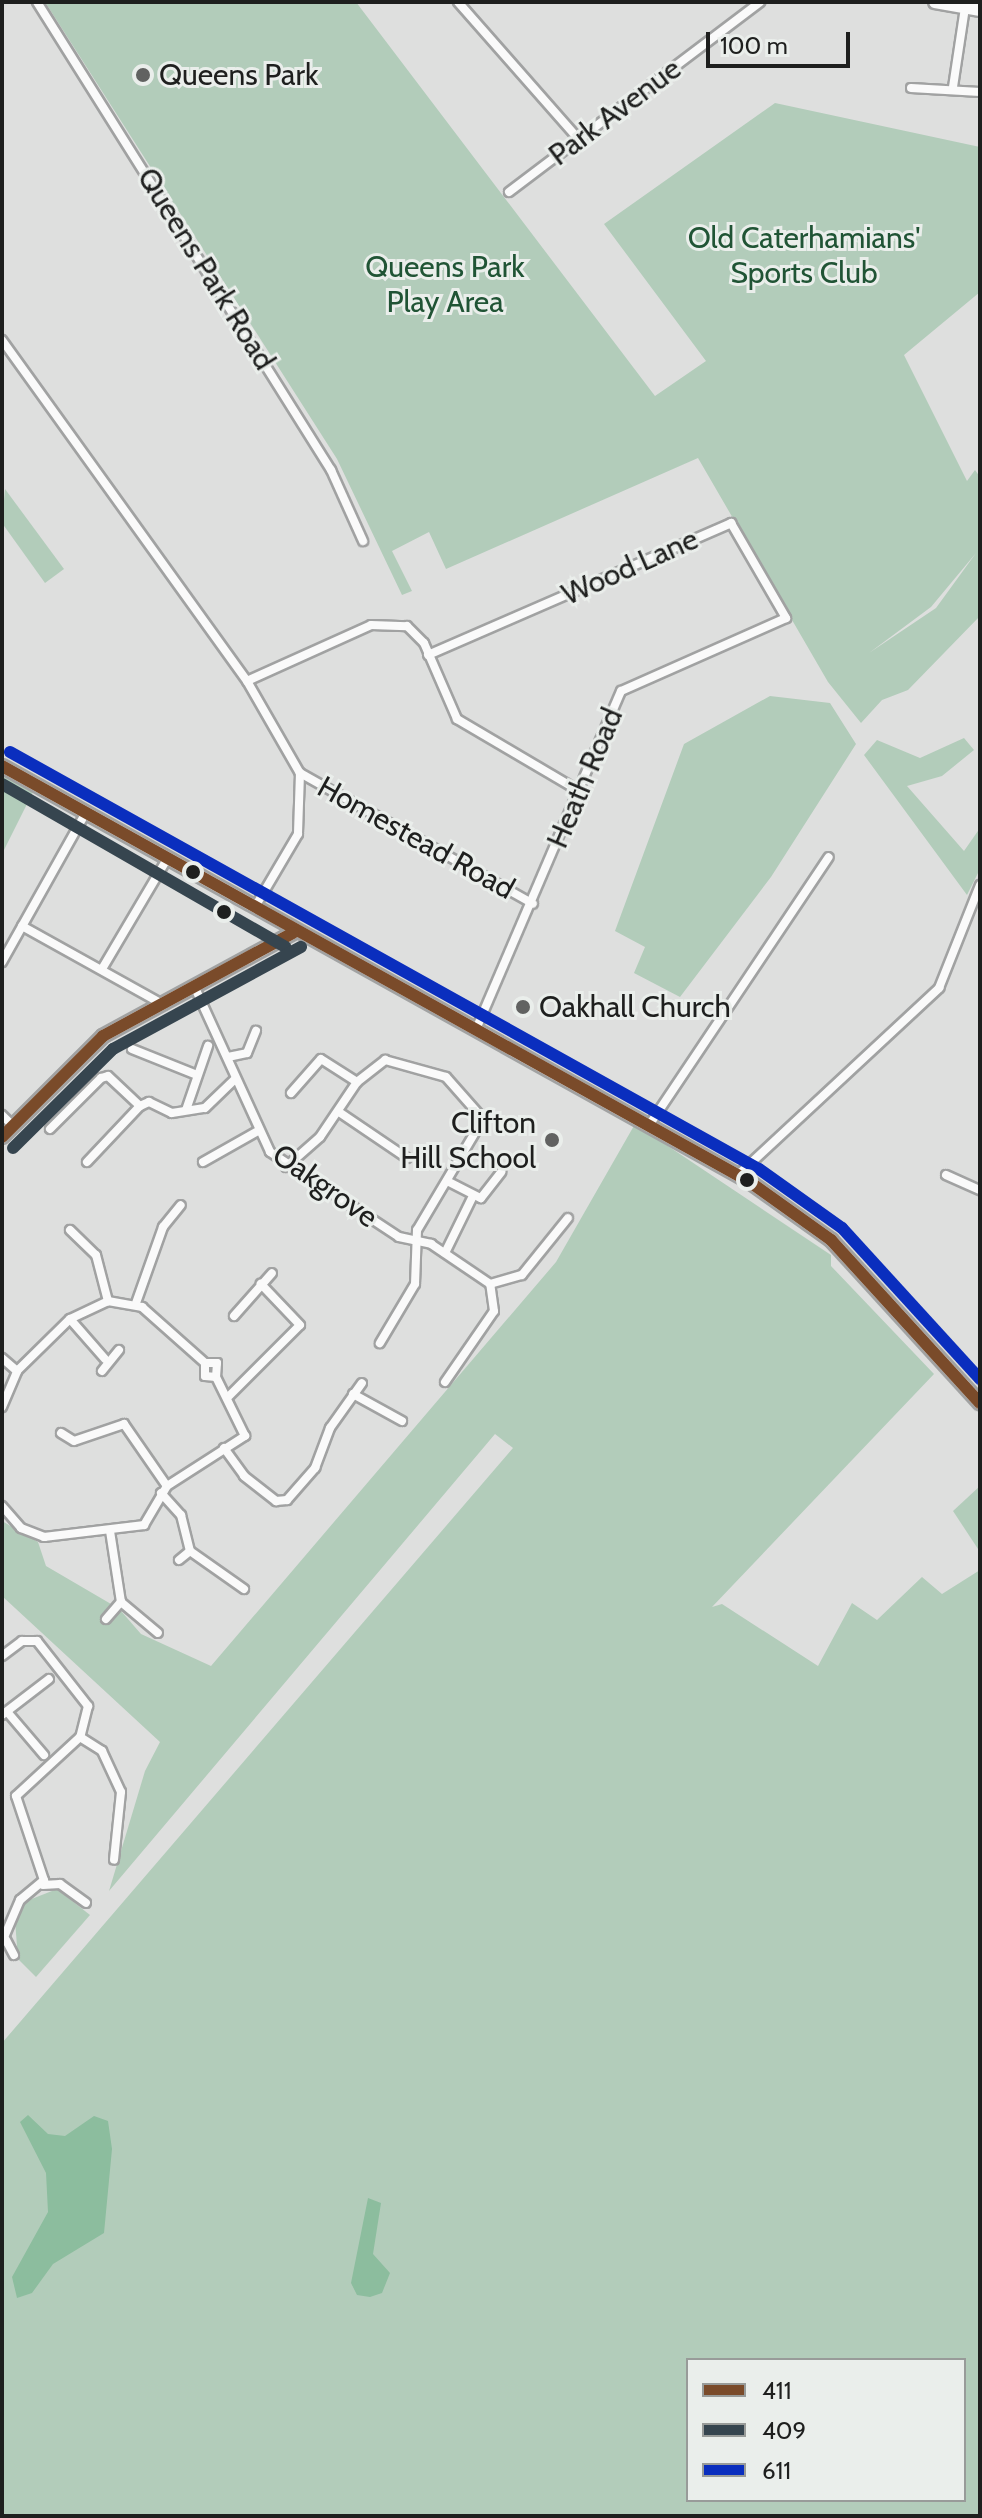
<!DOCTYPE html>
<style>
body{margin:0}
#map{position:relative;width:982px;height:2518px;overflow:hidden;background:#dedfde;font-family:Cabin,sans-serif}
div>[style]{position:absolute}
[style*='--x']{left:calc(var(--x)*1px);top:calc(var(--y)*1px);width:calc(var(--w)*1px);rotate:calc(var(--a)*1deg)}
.green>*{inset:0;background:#b2ccba}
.water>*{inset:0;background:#8cbd9e}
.roads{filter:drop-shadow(2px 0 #a1a2a2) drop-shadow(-2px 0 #a1a2a2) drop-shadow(0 2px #a1a2a2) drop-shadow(0 -2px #a1a2a2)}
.street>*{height:8px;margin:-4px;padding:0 4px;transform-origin:4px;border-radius:4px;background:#fafafa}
.secondary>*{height:12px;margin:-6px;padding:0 6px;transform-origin:6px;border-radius:6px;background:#fafafa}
.bus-1>*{height:12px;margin:-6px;padding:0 6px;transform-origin:6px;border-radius:6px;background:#7a4b2a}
.bus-2>*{height:12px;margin:-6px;padding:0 6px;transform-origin:6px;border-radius:6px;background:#36454f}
.bus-3>*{height:12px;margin:-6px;padding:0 6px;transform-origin:6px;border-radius:6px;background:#0a2ebe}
.dots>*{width:22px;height:22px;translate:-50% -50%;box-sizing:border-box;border:4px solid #eaeeeb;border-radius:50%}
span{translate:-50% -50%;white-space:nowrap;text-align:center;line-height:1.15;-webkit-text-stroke:6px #eaeeeb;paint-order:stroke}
.poi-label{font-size:30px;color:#1e1f1e}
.left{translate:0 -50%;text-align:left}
.right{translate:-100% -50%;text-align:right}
.street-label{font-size:30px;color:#1e1f1e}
.park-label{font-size:30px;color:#205435}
.frame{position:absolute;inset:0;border:4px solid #1e1f1e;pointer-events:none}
.legend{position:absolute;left:686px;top:2358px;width:280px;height:144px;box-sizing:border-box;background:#eaeeeb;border:2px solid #989b99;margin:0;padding:10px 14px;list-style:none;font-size:24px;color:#1e1f1e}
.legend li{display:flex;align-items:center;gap:16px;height:40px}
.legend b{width:40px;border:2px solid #989b99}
.scale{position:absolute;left:706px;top:32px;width:144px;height:36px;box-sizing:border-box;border:4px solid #1e1f1e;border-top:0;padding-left:10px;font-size:24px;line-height:28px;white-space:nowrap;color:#1e1f1e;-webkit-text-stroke:6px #eaeeeb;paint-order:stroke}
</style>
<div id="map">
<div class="green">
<i style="clip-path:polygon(evenodd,45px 2px,356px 2px,655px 396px,706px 361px,604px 224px,775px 103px,980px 147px,980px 292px,904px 355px,967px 481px,975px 470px,980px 477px,980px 616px,908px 690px,882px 700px,861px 723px,828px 682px,698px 458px,446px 569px,429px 532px,392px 551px,412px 591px,402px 595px,337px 459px,45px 2px,976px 553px,936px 608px,869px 653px,931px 607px,976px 553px)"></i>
<i style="clip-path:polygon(5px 489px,64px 569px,45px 583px,2px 523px)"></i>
<i style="clip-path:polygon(770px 696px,830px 703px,856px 744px,771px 877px,680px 997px,634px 973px,645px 947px,615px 931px,684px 744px)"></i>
<i style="clip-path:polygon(964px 738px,974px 750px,942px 776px,907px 786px,964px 851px,980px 828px,980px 869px,967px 895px,864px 755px,877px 740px,920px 758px)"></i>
<i style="clip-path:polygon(2px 775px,33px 792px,2px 854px)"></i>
<i style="clip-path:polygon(evenodd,635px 1124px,831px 1255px,831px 1266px,934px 1374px,712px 1607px,722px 1604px,818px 1666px,852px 1603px,877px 1620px,922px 1577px,942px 1594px,980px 1570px,980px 2516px,2px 2516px,2px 2043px,513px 1448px,495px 1434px,109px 1891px,145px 1771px,160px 1742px,2px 1596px,2px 1521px,38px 1542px,46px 1566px,111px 1604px,103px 1616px,109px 1622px,121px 1611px,141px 1634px,211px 1666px,556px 1262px,635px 1124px,688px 2360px,964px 2360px,964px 2500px,688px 2500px,688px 2360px)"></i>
<i style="clip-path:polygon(980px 1486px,980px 1552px,953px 1511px)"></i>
<i style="clip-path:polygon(57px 1889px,90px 1915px,36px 1977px,18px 1959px,15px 1920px,24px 1902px)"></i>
</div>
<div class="water">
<i style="clip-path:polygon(28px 2115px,48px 2134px,65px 2136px,94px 2116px,108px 2121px,112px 2149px,104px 2233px,53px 2264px,32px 2293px,17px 2298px,12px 2277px,48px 2212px,46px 2173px,20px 2122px)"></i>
<i style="clip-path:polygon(368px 2198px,381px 2203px,373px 2254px,390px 2273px,382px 2293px,370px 2297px,357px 2295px,351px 2283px)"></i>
</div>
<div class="roads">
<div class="street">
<i style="--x:37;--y:2;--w:553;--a:57.86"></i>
<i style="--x:331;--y:470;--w:78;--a:65.7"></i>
<i style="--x:458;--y:2;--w:177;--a:48.7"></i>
<i style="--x:953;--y:87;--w:80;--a:-81.4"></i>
<i style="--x:911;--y:88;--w:69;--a:3.3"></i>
<i style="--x:509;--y:192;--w:315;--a:-37.1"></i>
<i style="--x:2;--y:340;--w:420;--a:54.3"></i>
<i style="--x:247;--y:681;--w:106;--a:60.1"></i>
<i style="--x:300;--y:773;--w:61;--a:91.9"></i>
<i style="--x:298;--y:834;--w:85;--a:120.5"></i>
<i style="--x:428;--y:655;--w:331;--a:-23.5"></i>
<i style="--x:731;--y:523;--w:110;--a:59.9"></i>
<i style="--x:786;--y:618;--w:180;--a:156.1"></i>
<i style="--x:621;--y:691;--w:369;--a:113.2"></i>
<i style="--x:247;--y:681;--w:136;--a:-24.3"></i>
<i style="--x:371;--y:625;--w:36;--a:2"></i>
<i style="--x:407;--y:626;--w:24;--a:45"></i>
<i style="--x:424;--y:643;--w:83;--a:66.5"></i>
<i style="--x:457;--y:719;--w:142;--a:30.5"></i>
<i style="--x:300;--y:773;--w:267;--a:29.3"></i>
<i style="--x:22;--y:926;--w:162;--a:29.1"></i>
<i style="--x:2;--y:962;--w:170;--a:-60.7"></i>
<i style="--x:102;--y:969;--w:128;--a:-59.4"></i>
<i style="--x:196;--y:990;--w:178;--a:65.4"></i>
<i style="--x:270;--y:1152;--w:154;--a:33.4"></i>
<i style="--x:399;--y:1237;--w:33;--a:12"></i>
<i style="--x:431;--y:1244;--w:71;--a:34.1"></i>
<i style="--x:132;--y:1049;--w:70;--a:21.8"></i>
<i style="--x:228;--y:1057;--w:19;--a:-12"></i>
<i style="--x:247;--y:1053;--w:24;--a:-68"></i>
<i style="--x:291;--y:1093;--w:45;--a:-48.6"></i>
<i style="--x:321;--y:1059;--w:43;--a:32.6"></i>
<i style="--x:186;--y:1110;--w:68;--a:-71"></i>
<i style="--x:339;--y:1112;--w:82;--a:34.1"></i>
<i style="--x:2;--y:1115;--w:14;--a:45"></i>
<i style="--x:650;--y:1124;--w:321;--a:-56.2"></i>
<i style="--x:50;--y:1129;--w:72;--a:-45"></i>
<i style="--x:101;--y:1078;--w:7;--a:-16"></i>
<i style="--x:108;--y:1076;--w:44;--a:43.2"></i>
<i style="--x:87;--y:1162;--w:77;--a:-46.6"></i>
<i style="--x:140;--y:1106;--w:10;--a:-24"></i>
<i style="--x:149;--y:1102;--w:25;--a:26"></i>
<i style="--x:172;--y:1113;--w:33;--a:-9"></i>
<i style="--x:205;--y:1108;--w:42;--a:-44"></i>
<i style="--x:203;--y:1162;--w:61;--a:-29.5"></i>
<i style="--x:286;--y:1167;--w:45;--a:-41.4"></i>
<i style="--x:320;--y:1137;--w:66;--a:-56.1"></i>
<i style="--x:357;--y:1082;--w:36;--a:-38"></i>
<i style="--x:385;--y:1060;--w:63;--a:15.6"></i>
<i style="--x:446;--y:1077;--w:56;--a:48.6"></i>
<i style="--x:483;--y:1119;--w:129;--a:120.7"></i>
<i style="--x:417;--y:1230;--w:54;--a:92.1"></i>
<i style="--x:415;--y:1284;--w:69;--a:120.7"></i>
<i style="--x:738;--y:1175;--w:275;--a:-42.9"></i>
<i style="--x:939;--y:988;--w:111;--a:-68.3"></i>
<i style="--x:946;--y:1175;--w:37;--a:24"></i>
<i style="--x:447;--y:1181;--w:38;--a:27"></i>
<i style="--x:481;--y:1198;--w:33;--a:-52"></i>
<i style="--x:70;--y:1230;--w:36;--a:44"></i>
<i style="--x:96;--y:1255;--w:48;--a:75.4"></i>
<i style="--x:445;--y:1253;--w:61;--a:-63.9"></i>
<i style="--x:136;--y:1303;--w:81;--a:-70.4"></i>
<i style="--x:163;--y:1227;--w:28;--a:-51"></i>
<i style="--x:234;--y:1316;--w:57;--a:-48.5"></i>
<i style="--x:70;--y:1319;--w:53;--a:48.8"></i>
<i style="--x:2;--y:1358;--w:20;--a:41"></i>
<i style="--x:205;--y:1363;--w:12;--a:0"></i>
<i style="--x:217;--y:1363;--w:14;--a:94"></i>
<i style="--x:205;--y:1363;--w:13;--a:90"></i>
<i style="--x:205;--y:1376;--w:11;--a:5"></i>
<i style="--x:102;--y:1371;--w:27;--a:-51"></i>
<i style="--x:445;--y:1382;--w:86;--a:-55.4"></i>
<i style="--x:494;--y:1311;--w:27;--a:-98"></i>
<i style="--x:490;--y:1284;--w:33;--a:-16"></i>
<i style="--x:522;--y:1275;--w:73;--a:-51.1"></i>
<i style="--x:353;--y:1394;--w:56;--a:28.9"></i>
<i style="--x:229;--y:1396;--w:100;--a:-45"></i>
<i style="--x:300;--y:1325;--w:57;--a:-133.6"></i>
<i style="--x:2;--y:1407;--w:39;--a:-67"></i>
<i style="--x:17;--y:1371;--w:74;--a:-44.5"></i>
<i style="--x:70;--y:1319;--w:42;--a:-25.3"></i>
<i style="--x:108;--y:1301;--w:35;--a:10"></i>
<i style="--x:142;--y:1307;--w:84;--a:41.6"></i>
<i style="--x:61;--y:1433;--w:15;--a:32"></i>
<i style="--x:74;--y:1441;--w:53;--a:-18.8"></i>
<i style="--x:124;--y:1424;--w:75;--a:55.3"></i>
<i style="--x:224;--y:1448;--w:34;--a:54"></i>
<i style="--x:244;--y:1476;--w:41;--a:38"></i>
<i style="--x:276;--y:1501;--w:11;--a:-5"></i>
<i style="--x:287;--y:1500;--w:43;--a:-48.8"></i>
<i style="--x:315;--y:1468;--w:43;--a:-69.4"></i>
<i style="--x:330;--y:1428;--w:55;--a:-54.6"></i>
<i style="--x:161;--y:1493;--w:30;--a:48"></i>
<i style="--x:181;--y:1515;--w:37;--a:76"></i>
<i style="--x:190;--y:1551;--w:66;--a:35.1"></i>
<i style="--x:2;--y:1506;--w:29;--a:49"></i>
<i style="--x:21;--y:1528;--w:25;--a:21"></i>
<i style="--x:44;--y:1537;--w:101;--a:-6.8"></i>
<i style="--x:144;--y:1525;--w:45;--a:-59.5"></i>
<i style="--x:167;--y:1486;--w:93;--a:-32.7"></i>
<i style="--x:245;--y:1436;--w:66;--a:-116.2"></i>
<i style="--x:110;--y:1531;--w:72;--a:81.2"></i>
<i style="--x:121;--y:1602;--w:48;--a:40"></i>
<i style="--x:179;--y:1560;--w:14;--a:-39"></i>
<i style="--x:106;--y:1619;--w:23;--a:-49"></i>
<i style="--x:2;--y:1656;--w:25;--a:-37"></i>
<i style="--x:22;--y:1641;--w:15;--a:0"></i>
<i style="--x:37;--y:1641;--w:83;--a:51.9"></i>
<i style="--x:88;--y:1706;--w:32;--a:104"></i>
<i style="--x:80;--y:1737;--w:87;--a:137.3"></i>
<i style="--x:16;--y:1796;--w:89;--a:71.6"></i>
<i style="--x:44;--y:1880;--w:31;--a:140"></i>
<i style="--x:20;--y:1900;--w:46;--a:113.2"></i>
<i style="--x:9;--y:1714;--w:54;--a:49.5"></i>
<i style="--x:2;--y:1715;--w:59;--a:-37.5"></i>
<i style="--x:80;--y:1737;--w:26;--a:32"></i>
<i style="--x:102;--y:1751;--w:45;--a:65.1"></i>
<i style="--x:121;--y:1792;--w:68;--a:95.9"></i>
<i style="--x:43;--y:1885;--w:17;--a:-3"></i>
<i style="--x:60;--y:1884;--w:32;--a:36"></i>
<i style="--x:6;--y:1940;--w:17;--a:62"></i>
</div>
<div class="secondary">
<i style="--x:935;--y:2;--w:46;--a:10.1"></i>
<i style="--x:2;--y:766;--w:856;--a:29.08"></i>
<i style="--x:750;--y:1182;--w:100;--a:35.6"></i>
<i style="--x:831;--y:1240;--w:221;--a:47.6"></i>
<i style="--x:2;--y:1137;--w:143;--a:-45"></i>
<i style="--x:103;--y:1036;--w:216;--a:-28.5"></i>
</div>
</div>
<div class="bus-1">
<i style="--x:2;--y:766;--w:856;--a:29.08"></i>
<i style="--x:750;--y:1182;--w:100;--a:35.6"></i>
<i style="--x:831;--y:1240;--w:221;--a:47.6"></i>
<i style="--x:2;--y:1137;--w:143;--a:-45"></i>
<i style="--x:103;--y:1036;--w:216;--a:-28.5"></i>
</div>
<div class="bus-2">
<i style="--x:2;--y:784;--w:327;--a:29.9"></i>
<i style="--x:13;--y:1148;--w:141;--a:-44.7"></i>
<i style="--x:113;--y:1049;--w:214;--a:-28.5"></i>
</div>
<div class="bus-3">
<i style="--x:10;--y:752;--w:857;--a:29.11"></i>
<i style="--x:759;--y:1169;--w:102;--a:35.4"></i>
<i style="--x:842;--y:1228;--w:205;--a:47.6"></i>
</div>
<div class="dots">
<i style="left:143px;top:75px;background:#616261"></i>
<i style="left:193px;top:872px;background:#1e1f1e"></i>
<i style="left:224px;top:912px;background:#1e1f1e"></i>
<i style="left:523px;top:1007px;background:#616261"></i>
<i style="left:552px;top:1140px;background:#616261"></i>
<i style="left:747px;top:1180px;background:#1e1f1e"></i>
</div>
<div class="poi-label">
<span class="left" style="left:159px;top:75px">Queens Park</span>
<span class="left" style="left:539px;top:1007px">Oakhall Church</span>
<span class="right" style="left:536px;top:1140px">Clifton<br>Hill School</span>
</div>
<div class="street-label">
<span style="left:615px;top:112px;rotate:-37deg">Park Avenue</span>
<span style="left:206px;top:269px;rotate:58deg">Queens Park Road</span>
<span style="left:630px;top:567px;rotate:-24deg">Wood Lane</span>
<span style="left:585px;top:778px;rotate:-67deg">Heath Road</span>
<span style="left:416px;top:838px;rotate:29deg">Homestead Road</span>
<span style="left:325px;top:1186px;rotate:35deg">Oakgrove</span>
</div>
<div class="park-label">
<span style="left:804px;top:255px">Old Caterhamians'<br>Sports Club</span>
<span style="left:445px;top:284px">Queens Park<br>Play Area</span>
</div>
<div class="frame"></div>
<ul class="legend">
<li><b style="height:10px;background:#7a4b2a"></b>411</li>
<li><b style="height:10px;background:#36454f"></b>409</li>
<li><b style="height:10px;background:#0a2ebe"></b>611</li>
</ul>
<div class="scale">100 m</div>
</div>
